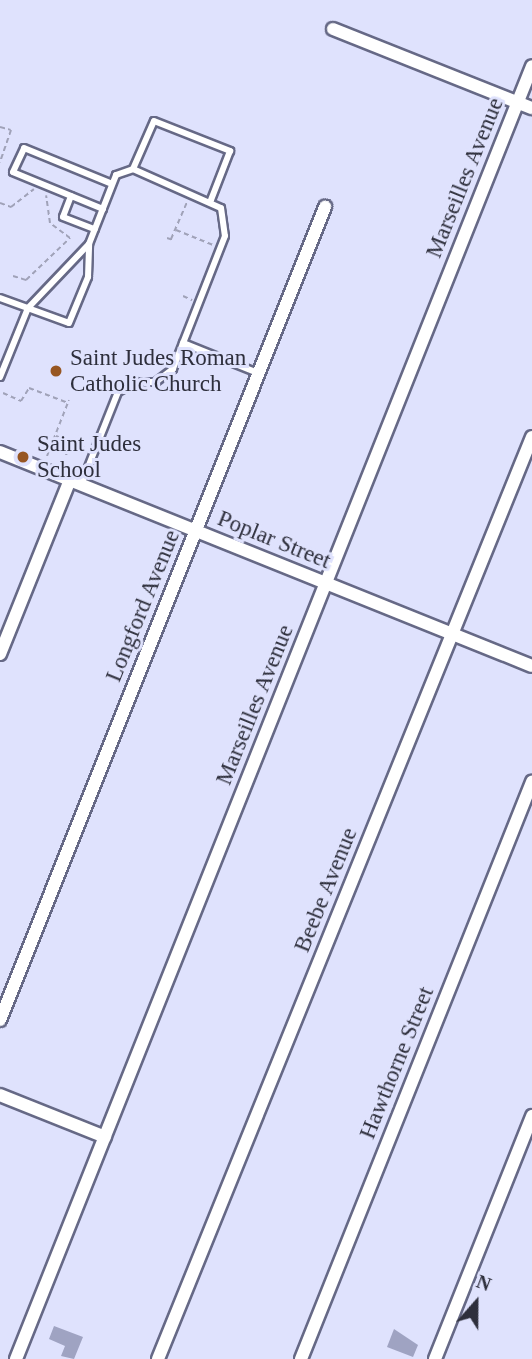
<!DOCTYPE html>
<style>
body{margin:0}
#map{position:relative;width:532px;height:1359px;overflow:hidden;background:#dfe2fd;font-family:"Times New Roman",serif}
div>[style]{position:absolute}
[style*='--x']{left:calc(var(--x)*1px);top:calc(var(--y)*1px);width:calc(var(--w)*1px);rotate:calc(var(--a)*1deg)}
.building>*{inset:0;background:#9fa3c2}
.path>*{height:2px;margin-top:-1px;transform-origin:0;background:repeating-linear-gradient(90deg,#a0a2b8 0 5px,transparent 0 8.5px)}
.roads{filter:drop-shadow(2px 0 #666986) drop-shadow(-2px 0 #666986) drop-shadow(0 2px #666986) drop-shadow(0 -2px #666986)}
.service>*{height:6px;margin:-3px;padding:0 3px;transform-origin:3px;border-radius:3px;background:#fff}
.minor>*{height:12px;margin:-6px;padding:0 6px;transform-origin:6px;border-radius:6px;background:#fff}
.dots>*{width:19px;height:19px;translate:-50% -50%;box-sizing:border-box;border:4px solid #dfe2fd;border-radius:50%}
span{translate:-50% -50%;white-space:nowrap;text-align:center;line-height:1.15;-webkit-text-stroke:6px #dfe2fd;paint-order:stroke}
.street-label{font-size:23px;color:#2e2f3c}
.poi-label{font-size:23px;color:#2e2f3c}
.left{translate:0 -50%;text-align:left}
.north{position:absolute;left:441px;top:1268px;width:70px;height:70px;-webkit-text-stroke:5px #dfe2fd;paint-order:stroke;rotate:21deg;font-size:19px;font-weight:700;line-height:28px;text-align:center;color:#2e2f3c}
.north::after{content:'';display:block;margin:auto;width:24px;height:32px;background:#2e2f3c;clip-path:polygon(50% 0,100% 100%,50% 72%,0 100%)}
</style>
<div id="map">
<div class="building">
<i style="clip-path:polygon(54px 1326px,83px 1337px,74px 1359px,61px 1356px,65px 1346px,49px 1339px)"></i>
<i style="clip-path:polygon(394px 1329px,418px 1345px,413px 1357px,387px 1347px)"></i>
</div>
<div class="path">
<i style="--x:0;--y:127;--w:11;--a:15"></i>
<i style="--x:11;--y:130;--w:34;--a:109"></i>
<i style="--x:0;--y:203;--w:12;--a:20"></i>
<i style="--x:11;--y:207;--w:29;--a:-38"></i>
<i style="--x:176;--y:230;--w:40;--a:22"></i>
<i style="--x:167;--y:238;--w:6;--a:18"></i>
<i style="--x:171;--y:239;--w:40;--a:-66.6"></i>
<i style="--x:13;--y:276;--w:14;--a:17"></i>
<i style="--x:26;--y:280;--w:61;--a:-43.7"></i>
<i style="--x:70;--y:238;--w:25;--a:-143"></i>
<i style="--x:50;--y:223;--w:28;--a:-98"></i>
<i style="--x:183;--y:296;--w:10;--a:24"></i>
<i style="--x:3;--y:393;--w:20;--a:24"></i>
<i style="--x:21;--y:401;--w:15;--a:-58"></i>
<i style="--x:29;--y:388;--w:42;--a:21"></i>
<i style="--x:56;--y:436;--w:32;--a:22"></i>
<i style="--x:47;--y:456;--w:60;--a:-68.6"></i>
<i style="--x:63;--y:463;--w:22;--a:-69"></i>
</div>
<div class="roads">
<div class="service">
<i style="--x:133;--y:169;--w:52;--a:-66.4"></i>
<i style="--x:154;--y:121;--w:82;--a:21.5"></i>
<i style="--x:230;--y:151;--w:53;--a:111.2"></i>
<i style="--x:71;--y:196;--w:22;--a:111"></i>
<i style="--x:63;--y:217;--w:34;--a:21"></i>
<i style="--x:103;--y:209;--w:97;--a:-157.7"></i>
<i style="--x:13;--y:172;--w:26;--a:-65"></i>
<i style="--x:24;--y:148;--w:95;--a:22.2"></i>
<i style="--x:0;--y:298;--w:73;--a:19.9"></i>
<i style="--x:69;--y:323;--w:50;--a:-67.6"></i>
<i style="--x:88;--y:277;--w:33;--a:-88"></i>
<i style="--x:183;--y:343;--w:81;--a:21.8"></i>
<i style="--x:0;--y:377;--w:74;--a:-67.9"></i>
<i style="--x:28;--y:308;--w:88;--a:-46.4"></i>
<i style="--x:89;--y:244;--w:74;--a:-68.6"></i>
<i style="--x:116;--y:175;--w:18;--a:-19"></i>
<i style="--x:133;--y:169;--w:96;--a:23.9"></i>
<i style="--x:221;--y:208;--w:28;--a:82"></i>
<i style="--x:225;--y:236;--w:143;--a:111.4"></i>
<i style="--x:173;--y:369;--w:21;--a:143"></i>
<i style="--x:156;--y:382;--w:20;--a:180"></i>
<i style="--x:136;--y:382;--w:21;--a:151"></i>
<i style="--x:118;--y:392;--w:100;--a:111.7"></i>
</div>
<div class="minor">
<i style="--x:333;--y:29;--w:214;--a:21.7"></i>
<i style="--x:0;--y:452;--w:573;--a:21.91"></i>
<i style="--x:0;--y:654;--w:188;--a:-68.1"></i>
<i style="--x:0;--y:1020;--w:876;--a:-68.21"></i>
<i style="--x:0;--y:1095;--w:113;--a:21.8"></i>
<i style="--x:16;--y:1359;--w:1392;--a:-68.24"></i>
<i style="--x:158;--y:1359;--w:995;--a:-67.92"></i>
<i style="--x:301;--y:1359;--w:622;--a:-68.18"></i>
<i style="--x:435;--y:1359;--w:262;--a:-68.2"></i>
</div>
</div>
<div class="dots">
<i style="left:56px;top:371px;background:#975622"></i>
<i style="left:23px;top:457px;background:#975622"></i>
</div>
<div class="street-label">
<span style="left:465px;top:178px;rotate:-68deg">Marseilles Avenue</span>
<span style="left:274px;top:540px;rotate:22deg">Poplar Street</span>
<span style="left:143px;top:606px;rotate:-68deg">Longford Avenue</span>
<span style="left:255px;top:705px;rotate:-68deg">Marseilles Avenue</span>
<span style="left:326px;top:890px;rotate:-68deg">Beebe Avenue</span>
<span style="left:397px;top:1063px;rotate:-68deg">Hawthorne Street</span>
</div>
<div class="poi-label">
<span class="left" style="left:70px;top:371px">Saint Judes Roman<br>Catholic Church</span>
<span class="left" style="left:37px;top:457px">Saint Judes<br>School</span>
</div>
<div class="north">N</div>
</div>
